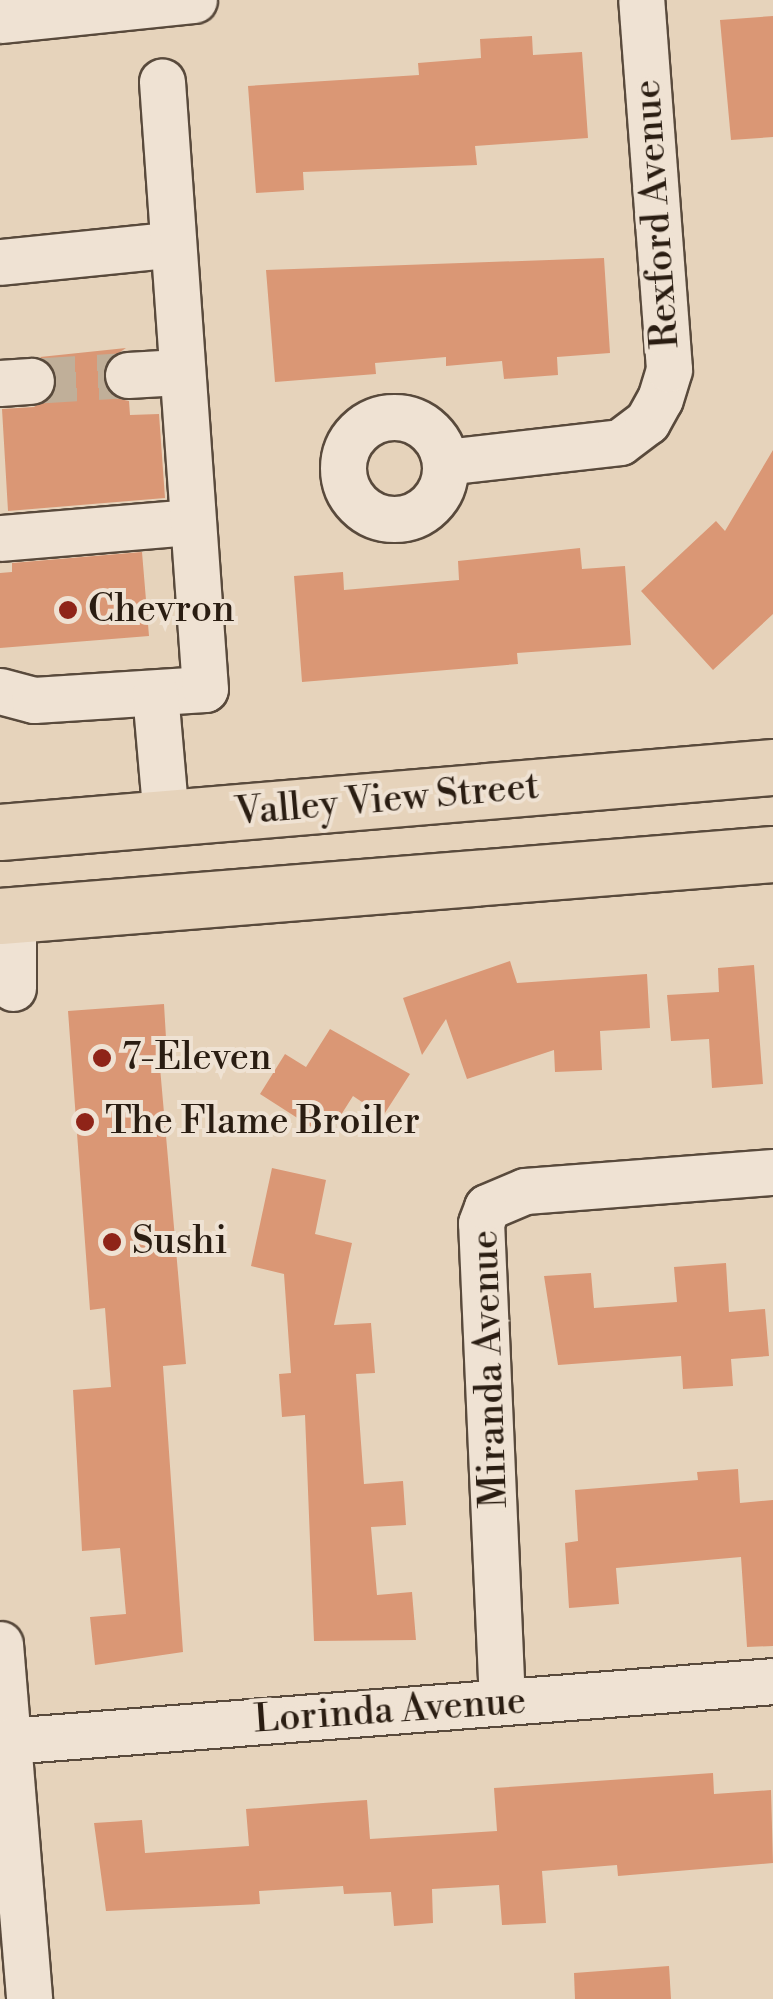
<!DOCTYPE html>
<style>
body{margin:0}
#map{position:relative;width:773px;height:1999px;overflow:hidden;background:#e6d3bb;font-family:"Libre Bodoni",serif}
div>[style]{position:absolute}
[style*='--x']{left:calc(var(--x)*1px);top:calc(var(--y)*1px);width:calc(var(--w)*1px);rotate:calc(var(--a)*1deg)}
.building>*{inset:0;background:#da9775}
.minor-tunnel>*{height:45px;margin-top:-22.5px;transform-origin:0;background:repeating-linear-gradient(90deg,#c0af99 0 45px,transparent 0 67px)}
.roads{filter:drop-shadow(2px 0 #594a3c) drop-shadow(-2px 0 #594a3c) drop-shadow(0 2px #594a3c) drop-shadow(0 -2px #594a3c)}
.minor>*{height:45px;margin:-22.5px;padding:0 22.5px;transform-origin:22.5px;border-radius:22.5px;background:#efe2d3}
.minor>.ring{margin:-22.5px;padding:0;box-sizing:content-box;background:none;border:45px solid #efe2d3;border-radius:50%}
.major>*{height:55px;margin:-27.5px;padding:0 27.5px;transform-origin:27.5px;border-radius:27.5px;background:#e6d3bb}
.dots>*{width:28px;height:28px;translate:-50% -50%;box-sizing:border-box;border:5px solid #efe2d3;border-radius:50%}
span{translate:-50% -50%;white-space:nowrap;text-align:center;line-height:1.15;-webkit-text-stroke:8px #efe2d3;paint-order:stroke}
.street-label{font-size:38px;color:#2a1d12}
.poi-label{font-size:38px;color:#2a1d12}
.left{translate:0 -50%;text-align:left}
</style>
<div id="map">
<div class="building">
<i style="clip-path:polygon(773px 16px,773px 137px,731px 140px,720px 20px)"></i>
<i style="clip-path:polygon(532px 36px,533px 55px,582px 52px,588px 138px,475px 146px,477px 165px,303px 172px,304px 190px,256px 193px,248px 86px,419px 75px,418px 63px,481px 58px,480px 39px)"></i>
<i style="clip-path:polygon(604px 258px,610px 353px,557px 357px,558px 375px,504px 379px,502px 361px,446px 366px,446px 357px,375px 363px,376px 374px,275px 382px,266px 270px)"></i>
<i style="clip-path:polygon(126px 348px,105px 362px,102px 378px,115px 398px,129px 401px,130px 415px,159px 414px,165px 498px,8px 511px,2px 409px,34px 407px,54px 393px,53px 367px,40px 357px)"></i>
<i style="clip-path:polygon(773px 450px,773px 614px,713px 670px,641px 591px,716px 521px,725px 531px)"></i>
<i style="clip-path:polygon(580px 548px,582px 569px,625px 566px,631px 645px,517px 653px,518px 664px,302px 682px,294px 576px,343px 572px,344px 590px,459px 580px,458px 561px)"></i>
<i style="clip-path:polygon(142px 552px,149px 636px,0 648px,0 573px,12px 572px,12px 563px)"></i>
<i style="clip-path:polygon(510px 961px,517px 983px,647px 974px,650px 1028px,600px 1031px,602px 1070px,555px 1072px,554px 1050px,467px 1079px,446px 1019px,422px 1055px,403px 998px)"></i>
<i style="clip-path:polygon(754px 965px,763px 1084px,712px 1088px,709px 1039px,671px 1041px,667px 995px,719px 992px,718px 968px)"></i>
<i style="clip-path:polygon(164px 1004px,167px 1055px,159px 1056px,186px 1364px,163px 1366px,183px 1652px,95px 1665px,90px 1617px,126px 1614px,120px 1548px,82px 1551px,73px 1390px,111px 1387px,105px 1308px,90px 1310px,68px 1011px)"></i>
<i style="clip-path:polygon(330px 1029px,410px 1074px,383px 1116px,353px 1096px,327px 1137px,260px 1094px,285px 1054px,306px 1067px)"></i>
<i style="clip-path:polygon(272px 1168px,326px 1180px,315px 1234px,352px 1243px,334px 1325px,371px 1323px,375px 1373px,356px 1374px,364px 1484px,403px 1481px,406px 1525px,371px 1527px,377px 1595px,412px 1592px,416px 1640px,314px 1641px,305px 1415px,282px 1417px,279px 1374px,291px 1373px,284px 1274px,251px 1266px)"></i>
<i style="clip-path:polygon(726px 1263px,729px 1312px,765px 1309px,769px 1356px,731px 1359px,733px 1386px,683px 1389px,681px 1356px,558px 1365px,544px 1276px,591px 1273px,594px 1308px,677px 1302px,674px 1267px)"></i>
<i style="clip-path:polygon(738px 1469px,740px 1503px,773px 1500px,773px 1646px,747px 1647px,741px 1557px,616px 1568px,619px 1604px,569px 1608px,565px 1543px,578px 1541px,575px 1490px,698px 1480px,697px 1472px)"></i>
<i style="clip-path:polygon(713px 1773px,714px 1794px,771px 1790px,773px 1863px,618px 1876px,617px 1865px,542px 1871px,546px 1923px,502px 1925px,499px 1885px,432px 1889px,433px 1923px,394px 1926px,391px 1892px,344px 1894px,343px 1886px,259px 1891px,260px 1904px,106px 1911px,94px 1823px,142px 1820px,145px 1853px,249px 1846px,246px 1809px,323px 1803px,367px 1800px,370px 1839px,497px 1831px,494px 1788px)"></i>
<i style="clip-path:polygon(669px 1966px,671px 1999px,575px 1999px,574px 1973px)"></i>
</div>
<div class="minor-tunnel">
<i style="--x:31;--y:381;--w:97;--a:-3.5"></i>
</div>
<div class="roads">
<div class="minor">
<i style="--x:0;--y:20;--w:195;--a:-5.9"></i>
<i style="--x:0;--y:262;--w:169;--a:-5.8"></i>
<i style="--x:128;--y:375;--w:51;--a:-3.4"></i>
<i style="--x:0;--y:383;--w:31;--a:-4"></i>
<i class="ring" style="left:343px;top:417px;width:57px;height:57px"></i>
<i style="--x:445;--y:462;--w:176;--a:-6.5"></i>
<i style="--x:620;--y:442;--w:34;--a:-37"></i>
<i style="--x:647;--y:422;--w:26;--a:-61"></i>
<i style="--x:660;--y:399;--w:31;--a:-73"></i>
<i style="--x:669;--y:369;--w:370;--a:-94.3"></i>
<i style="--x:0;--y:538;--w:191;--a:-4.8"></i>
<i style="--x:0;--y:691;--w:35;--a:15"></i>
<i style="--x:34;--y:700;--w:171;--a:-3.7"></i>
<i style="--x:205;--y:689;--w:609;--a:-94.05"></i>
<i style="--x:155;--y:693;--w:126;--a:85"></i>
<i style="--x:13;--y:915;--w:73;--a:90"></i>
<i style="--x:0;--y:1644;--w:356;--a:85.3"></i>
<i style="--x:502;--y:1702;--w:479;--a:-92.5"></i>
<i style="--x:481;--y:1223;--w:17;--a:-69"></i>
<i style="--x:487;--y:1207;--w:41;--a:-22.8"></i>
<i style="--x:525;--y:1191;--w:249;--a:-4.4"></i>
<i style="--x:8;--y:1741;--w:767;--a:-4.48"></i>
</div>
<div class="major">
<i style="--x:0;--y:832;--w:776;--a:-4.81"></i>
<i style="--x:0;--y:916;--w:775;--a:-4.59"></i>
</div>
</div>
<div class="dots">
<i style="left:68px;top:610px;background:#8f2418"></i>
<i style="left:102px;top:1058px;background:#8f2418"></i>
<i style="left:85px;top:1122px;background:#8f2418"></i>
<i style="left:112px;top:1242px;background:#8f2418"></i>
</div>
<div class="street-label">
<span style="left:657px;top:214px;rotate:-94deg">Rexford Avenue</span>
<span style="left:387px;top:800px;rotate:-5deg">Valley View Street</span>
<span style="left:490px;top:1369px;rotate:-92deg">Miranda Avenue</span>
<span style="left:390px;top:1711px;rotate:-4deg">Lorinda Avenue</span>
</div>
<div class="poi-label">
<span class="left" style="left:88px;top:610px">Chevron</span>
<span class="left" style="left:122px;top:1058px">7-Eleven</span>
<span class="left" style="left:105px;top:1122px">The Flame Broiler</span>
<span class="left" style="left:132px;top:1242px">Sushi</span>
</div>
</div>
